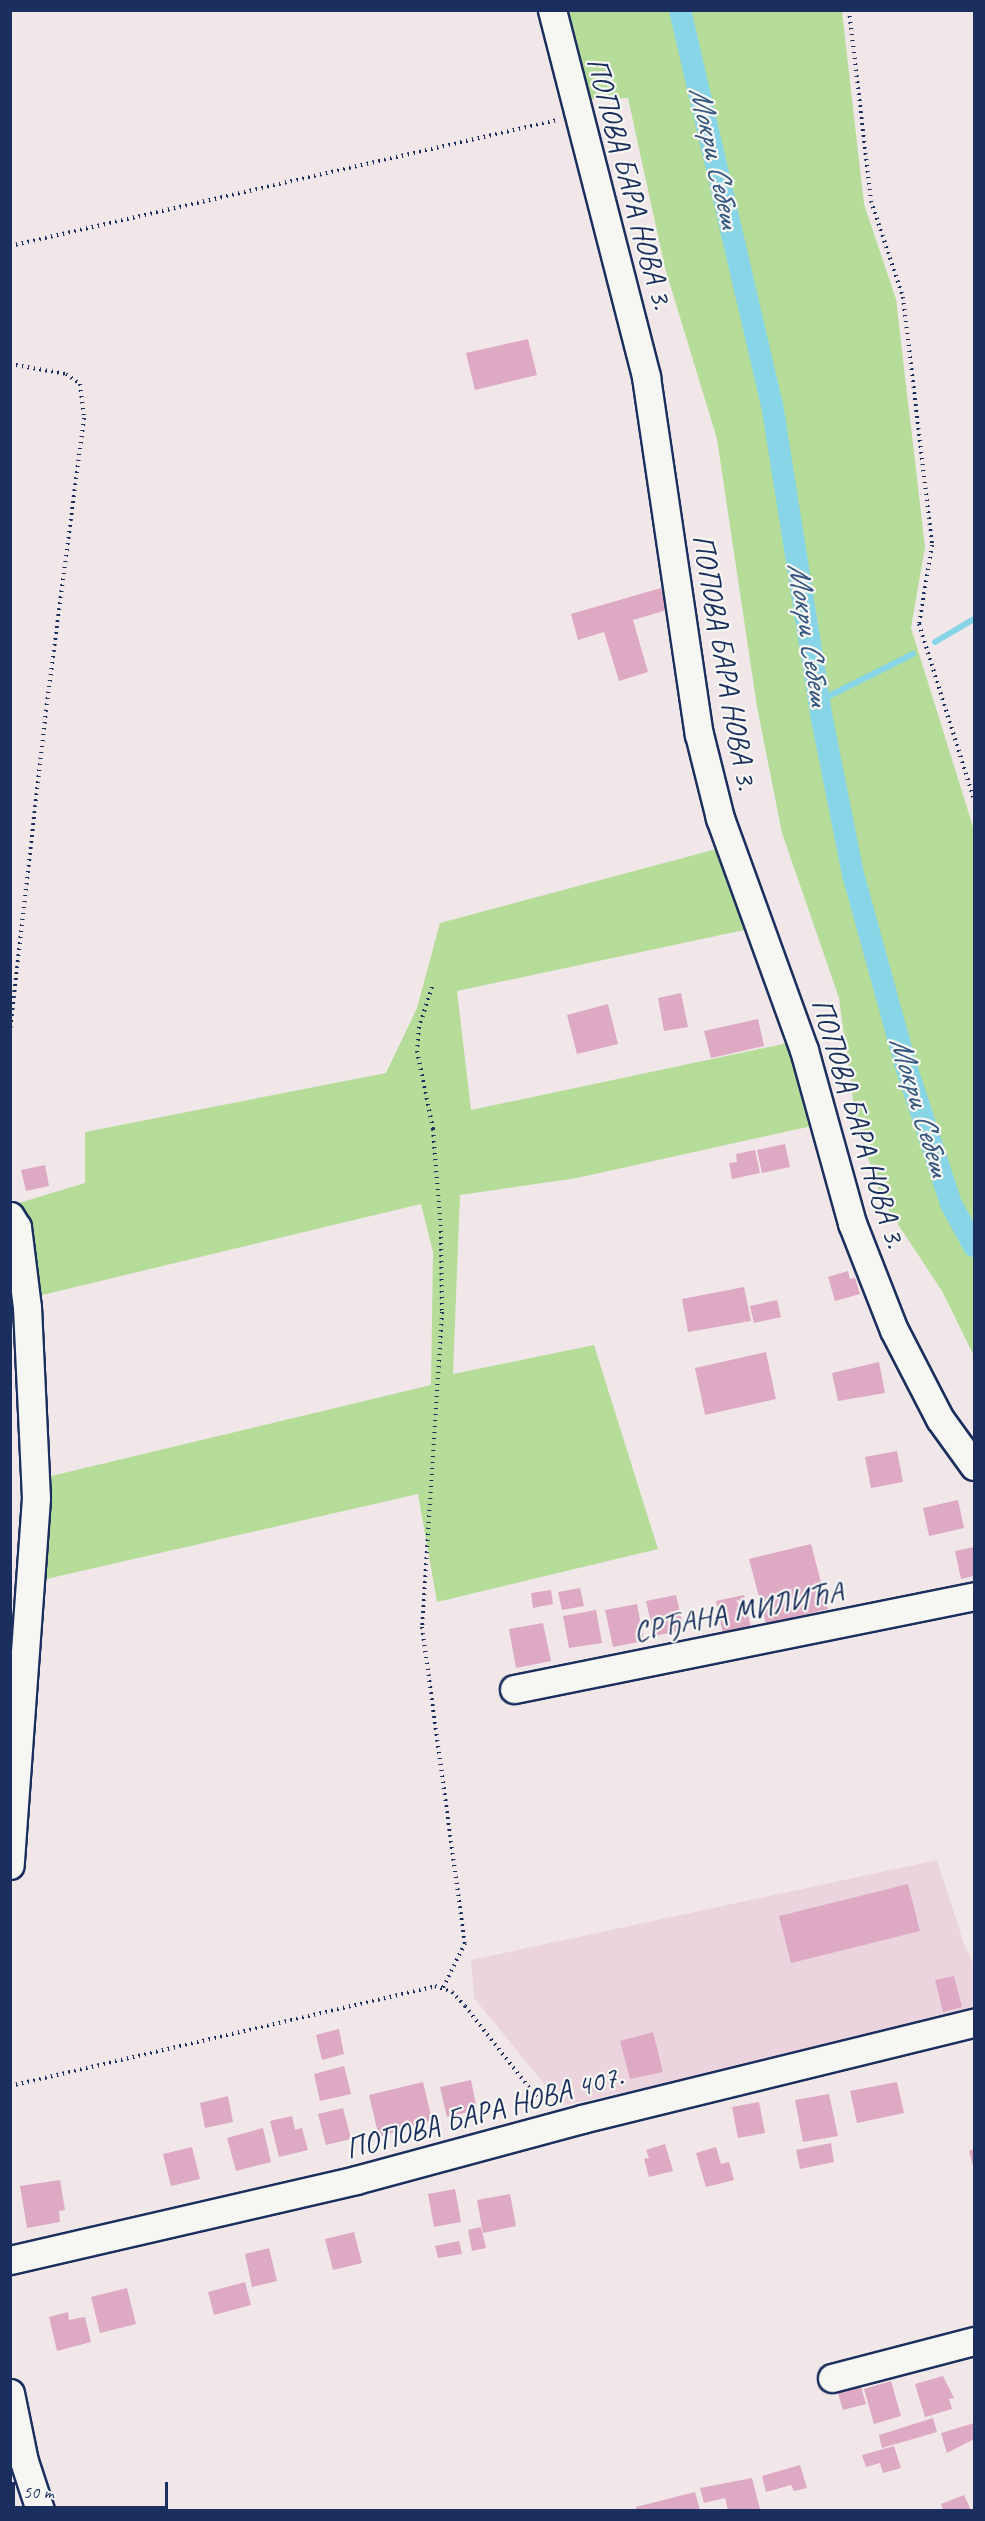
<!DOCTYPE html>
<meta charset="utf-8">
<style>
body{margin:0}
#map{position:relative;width:985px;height:2521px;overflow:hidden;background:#f1e7e9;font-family:Caveat,sans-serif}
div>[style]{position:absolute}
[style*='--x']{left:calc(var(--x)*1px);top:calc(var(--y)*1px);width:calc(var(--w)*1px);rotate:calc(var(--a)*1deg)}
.built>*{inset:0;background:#ebd4de}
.green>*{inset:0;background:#b5dd99}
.stream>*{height:6px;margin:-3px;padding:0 3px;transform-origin:3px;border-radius:3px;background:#87d5e6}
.canal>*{height:22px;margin:-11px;padding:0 11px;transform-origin:11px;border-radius:11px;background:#87d5e6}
.building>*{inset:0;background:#dea9c3}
.path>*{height:4px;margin-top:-2px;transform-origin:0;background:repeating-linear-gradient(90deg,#1b2f5e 0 1.5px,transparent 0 6px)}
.roads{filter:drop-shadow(2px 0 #1b2f5e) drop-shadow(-2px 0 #1b2f5e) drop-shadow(0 2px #1b2f5e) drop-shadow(0 -2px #1b2f5e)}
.minor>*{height:27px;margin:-13.5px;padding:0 13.5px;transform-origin:13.5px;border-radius:13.5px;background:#f6f6f2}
span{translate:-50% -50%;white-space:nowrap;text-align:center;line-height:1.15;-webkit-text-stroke:4.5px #f6f6f2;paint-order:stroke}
.street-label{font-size:30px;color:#1b2f5e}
.water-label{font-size:32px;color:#365880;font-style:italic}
.frame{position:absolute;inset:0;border:12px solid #1b2f5e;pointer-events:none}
.scale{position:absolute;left:12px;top:2482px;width:156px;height:27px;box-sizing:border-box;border:3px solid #1b2f5e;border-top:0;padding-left:8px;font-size:18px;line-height:21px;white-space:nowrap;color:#1b2f5e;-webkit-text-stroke:4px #f6f6f2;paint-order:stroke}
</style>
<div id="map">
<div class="built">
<i style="clip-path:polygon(937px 1860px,964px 1944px,974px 1964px,974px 2014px,562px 2106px,474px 1998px,471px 1960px)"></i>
</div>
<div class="green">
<i style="clip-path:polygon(552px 11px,842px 11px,864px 204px,896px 299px,925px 547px,911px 628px,974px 830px,974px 1356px,942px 1291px,882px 1200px,856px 1122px,839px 998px,782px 833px,757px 707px,717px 439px,665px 268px,628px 98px,574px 100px)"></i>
<i style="clip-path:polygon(724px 847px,749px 929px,457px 991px,471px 1110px,788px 1043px,812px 1126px,577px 1178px,460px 1195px,453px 1374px,594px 1345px,658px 1549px,437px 1602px,418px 1494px,42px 1580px,47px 1477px,431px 1385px,433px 1252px,421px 1204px,42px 1295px,19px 1203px,85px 1183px,85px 1132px,386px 1073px,417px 1008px,440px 923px)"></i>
</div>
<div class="stream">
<i style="--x:935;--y:642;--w:45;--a:-30.5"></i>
<i style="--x:819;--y:701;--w:105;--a:-26.6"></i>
</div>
<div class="canal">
<i style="--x:680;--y:10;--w:405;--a:76.9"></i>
<i style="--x:772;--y:404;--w:319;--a:81"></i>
<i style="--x:822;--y:719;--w:158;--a:78.7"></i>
<i style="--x:853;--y:874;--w:196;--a:74.6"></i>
<i style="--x:905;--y:1063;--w:148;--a:71.9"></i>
<i style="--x:951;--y:1204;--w:48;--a:61.3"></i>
</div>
<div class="building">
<i style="clip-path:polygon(528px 339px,537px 375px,475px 390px,466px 353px)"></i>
<i style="clip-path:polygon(661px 588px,667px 610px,633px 620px,648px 672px,619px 681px,604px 632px,578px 640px,571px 614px)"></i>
<i style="clip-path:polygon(681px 993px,688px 1027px,664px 1031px,658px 998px)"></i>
<i style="clip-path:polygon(608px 1004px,618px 1044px,577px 1054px,567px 1015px)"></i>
<i style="clip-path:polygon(758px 1019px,764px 1046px,711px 1058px,704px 1031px)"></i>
<i style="clip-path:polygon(785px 1144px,790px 1167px,762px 1173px,757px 1150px)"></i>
<i style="clip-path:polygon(755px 1150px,760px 1173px,732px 1179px,729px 1163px,737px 1162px,736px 1154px)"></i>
<i style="clip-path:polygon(45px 1165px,49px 1186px,26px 1191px,21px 1170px)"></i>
<i style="clip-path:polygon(848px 1271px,850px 1279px,855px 1278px,860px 1294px,835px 1301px,828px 1277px)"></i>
<i style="clip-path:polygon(744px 1287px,751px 1321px,688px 1332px,682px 1299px)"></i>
<i style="clip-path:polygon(777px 1300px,781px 1317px,754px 1323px,750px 1306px)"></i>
<i style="clip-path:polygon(766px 1352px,776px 1399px,705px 1415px,695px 1368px)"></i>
<i style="clip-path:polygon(879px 1362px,885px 1393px,838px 1401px,832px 1373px)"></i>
<i style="clip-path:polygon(897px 1451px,903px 1482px,871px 1488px,865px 1457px)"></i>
<i style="clip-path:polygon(958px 1500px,964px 1528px,929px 1536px,923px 1508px)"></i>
<i style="clip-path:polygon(811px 1544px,828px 1609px,766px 1624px,749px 1559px)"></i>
<i style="clip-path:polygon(974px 1547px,974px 1576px,961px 1579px,955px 1551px)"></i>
<i style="clip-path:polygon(580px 1588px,584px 1606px,562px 1610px,558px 1592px)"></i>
<i style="clip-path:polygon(551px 1590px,553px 1604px,533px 1608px,531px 1593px)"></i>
<i style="clip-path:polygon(676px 1595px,684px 1630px,654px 1636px,646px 1601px)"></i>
<i style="clip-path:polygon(744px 1595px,752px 1632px,724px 1638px,716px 1601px)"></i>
<i style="clip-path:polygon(637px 1604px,644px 1641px,613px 1647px,605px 1610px)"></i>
<i style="clip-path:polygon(596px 1610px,602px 1643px,569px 1648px,563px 1616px)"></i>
<i style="clip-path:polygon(543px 1623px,551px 1661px,516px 1668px,509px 1629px)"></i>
<i style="clip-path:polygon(908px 1884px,920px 1931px,791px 1963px,779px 1916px)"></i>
<i style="clip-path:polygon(954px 1976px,962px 2007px,943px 2012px,935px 1980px)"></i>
<i style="clip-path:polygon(339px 2029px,344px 2054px,322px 2060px,316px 2035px)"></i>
<i style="clip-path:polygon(653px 2032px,663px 2072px,630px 2079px,620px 2041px)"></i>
<i style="clip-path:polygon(344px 2066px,351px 2094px,320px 2101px,314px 2074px)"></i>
<i style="clip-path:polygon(471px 2080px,477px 2110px,447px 2117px,440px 2087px)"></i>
<i style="clip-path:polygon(423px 2082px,432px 2120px,379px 2137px,369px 2095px)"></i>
<i style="clip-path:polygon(897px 2082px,904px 2113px,857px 2123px,850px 2091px)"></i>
<i style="clip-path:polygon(829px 2094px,838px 2136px,803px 2142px,795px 2100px)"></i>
<i style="clip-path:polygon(228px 2096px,233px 2122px,205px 2128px,200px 2103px)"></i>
<i style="clip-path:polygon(759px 2102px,765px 2133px,738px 2138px,732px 2107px)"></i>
<i style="clip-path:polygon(343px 2108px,351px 2139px,326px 2145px,318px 2114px)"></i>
<i style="clip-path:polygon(292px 2116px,295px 2130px,302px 2128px,308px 2150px,279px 2157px,270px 2121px)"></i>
<i style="clip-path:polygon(263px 2128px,271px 2162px,236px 2171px,227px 2138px)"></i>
<i style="clip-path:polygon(831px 2143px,834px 2162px,800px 2169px,796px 2150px)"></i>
<i style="clip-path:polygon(665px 2144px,673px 2171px,649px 2177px,644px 2159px,649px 2158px,646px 2150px)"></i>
<i style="clip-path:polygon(192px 2147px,200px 2179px,171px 2186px,163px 2154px)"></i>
<i style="clip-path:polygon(716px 2147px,721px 2164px,729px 2162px,734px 2180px,706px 2187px,696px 2153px)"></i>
<i style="clip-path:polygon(974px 2149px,974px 2169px,969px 2151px)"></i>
<i style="clip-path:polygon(60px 2180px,65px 2210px,59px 2211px,60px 2222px,27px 2228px,20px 2186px)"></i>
<i style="clip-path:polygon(455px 2189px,461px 2222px,434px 2227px,428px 2194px)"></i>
<i style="clip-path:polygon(510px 2194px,516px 2226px,483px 2233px,477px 2200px)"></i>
<i style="clip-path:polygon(481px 2227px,486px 2248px,472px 2251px,468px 2230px)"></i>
<i style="clip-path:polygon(354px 2232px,362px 2263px,333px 2270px,325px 2239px)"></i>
<i style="clip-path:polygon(459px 2241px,462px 2254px,438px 2258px,435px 2246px)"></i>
<i style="clip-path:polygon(269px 2248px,277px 2281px,252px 2287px,245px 2254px)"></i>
<i style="clip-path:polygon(245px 2282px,251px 2305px,214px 2315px,208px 2292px)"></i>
<i style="clip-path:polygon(127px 2288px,136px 2324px,100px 2333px,91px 2297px)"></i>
<i style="clip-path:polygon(68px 2312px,69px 2320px,85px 2317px,91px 2342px,57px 2351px,49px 2317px)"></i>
<i style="clip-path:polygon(943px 2376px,954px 2398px,949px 2399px,952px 2409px,925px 2417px,915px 2384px)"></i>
<i style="clip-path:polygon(891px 2381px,901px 2416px,874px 2424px,864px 2389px)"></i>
<i style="clip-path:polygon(860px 2384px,866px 2404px,843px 2410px,837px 2390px)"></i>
<i style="clip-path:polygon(933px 2418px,937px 2432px,882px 2448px,879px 2435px)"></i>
<i style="clip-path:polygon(974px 2423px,974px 2439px,947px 2453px,941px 2433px)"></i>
<i style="clip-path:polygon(894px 2446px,901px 2468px,883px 2473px,880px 2463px,866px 2467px,862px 2455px)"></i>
<i style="clip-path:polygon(800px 2465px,807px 2488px,794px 2491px,791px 2485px,766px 2492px,762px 2476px)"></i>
<i style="clip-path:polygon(752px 2478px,760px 2509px,728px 2510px,725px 2498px,704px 2503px,700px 2488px)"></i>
<i style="clip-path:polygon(695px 2492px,700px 2510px,636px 2510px,636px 2507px)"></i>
<i style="clip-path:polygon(964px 2495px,971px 2510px,943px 2510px,941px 2504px)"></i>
</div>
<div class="path">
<i style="--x:849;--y:10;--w:192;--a:83.4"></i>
<i style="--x:871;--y:201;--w:101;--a:71.6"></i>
<i style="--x:903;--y:297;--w:250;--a:83.3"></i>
<i style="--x:932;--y:545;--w:80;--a:99.3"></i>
<i style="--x:919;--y:624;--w:184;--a:72.6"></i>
<i style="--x:10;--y:246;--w:561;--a:-12.97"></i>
<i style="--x:10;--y:364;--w:57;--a:10.1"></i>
<i style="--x:66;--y:374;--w:17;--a:36"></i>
<i style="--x:80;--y:384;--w:34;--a:83"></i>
<i style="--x:84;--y:418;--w:294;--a:97.4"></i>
<i style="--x:46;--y:710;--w:325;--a:96.4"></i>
<i style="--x:432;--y:987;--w:42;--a:108"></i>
<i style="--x:419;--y:1027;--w:24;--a:95"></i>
<i style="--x:417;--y:1051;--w:80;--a:78.4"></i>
<i style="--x:433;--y:1129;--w:102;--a:85.5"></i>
<i style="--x:441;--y:1231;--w:81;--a:89.3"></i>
<i style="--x:442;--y:1312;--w:316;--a:93.6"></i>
<i style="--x:422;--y:1627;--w:319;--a:82.3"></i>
<i style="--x:465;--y:1943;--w:50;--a:116.1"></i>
<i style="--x:10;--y:2086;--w:437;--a:-13.2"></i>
<i style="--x:435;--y:1986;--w:18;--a:19"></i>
<i style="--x:452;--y:1992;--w:19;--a:47"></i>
<i style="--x:465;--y:2006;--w:126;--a:51.8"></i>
</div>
<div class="roads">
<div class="minor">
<i style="--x:552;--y:10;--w:379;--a:75.6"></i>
<i style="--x:646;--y:377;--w:361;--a:81.6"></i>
<i style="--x:699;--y:734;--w:87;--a:76"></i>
<i style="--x:720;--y:818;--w:247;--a:70.1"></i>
<i style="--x:804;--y:1050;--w:180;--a:74.5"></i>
<i style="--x:852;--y:1223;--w:115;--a:68.6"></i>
<i style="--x:894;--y:1330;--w:100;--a:62.7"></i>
<i style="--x:940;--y:1419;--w:58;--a:54.1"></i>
<i style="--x:10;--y:1216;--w:13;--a:58"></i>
<i style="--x:17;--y:1227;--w:81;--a:82.9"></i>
<i style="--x:27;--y:1307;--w:191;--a:87.3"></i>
<i style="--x:36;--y:1498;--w:368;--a:94.1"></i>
<i style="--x:514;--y:1689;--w:469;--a:-11.4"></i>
<i style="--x:10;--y:2260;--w:355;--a:-13"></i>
<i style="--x:356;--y:2180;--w:234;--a:-15.1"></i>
<i style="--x:582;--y:2119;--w:404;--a:-13.8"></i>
<i style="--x:832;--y:2378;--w:147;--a:-14.6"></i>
<i style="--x:10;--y:2393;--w:69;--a:78.4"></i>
<i style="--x:24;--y:2461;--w:52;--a:71.9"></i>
</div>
</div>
<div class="street-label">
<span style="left:630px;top:183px;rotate:75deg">ПОПОВА БАРА НОВА 3.</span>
<span style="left:725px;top:662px;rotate:80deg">ПОПОВА БАРА НОВА 3.</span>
<span style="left:859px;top:1123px;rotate:73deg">ПОПОВА БАРА НОВА 3.</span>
<span style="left:738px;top:1611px;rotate:-11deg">СРЂАНА МИЛИЋА</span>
<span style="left:484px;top:2112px;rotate:-15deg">ПОПОВА БАРА НОВА 407.</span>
</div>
<div class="water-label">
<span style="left:715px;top:157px;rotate:77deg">Мокри Себеш</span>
<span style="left:809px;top:634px;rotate:81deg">Мокри Себеш</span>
<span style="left:920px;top:1106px;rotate:73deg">Мокри Себеш</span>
</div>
<div class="frame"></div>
<div class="scale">50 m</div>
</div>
